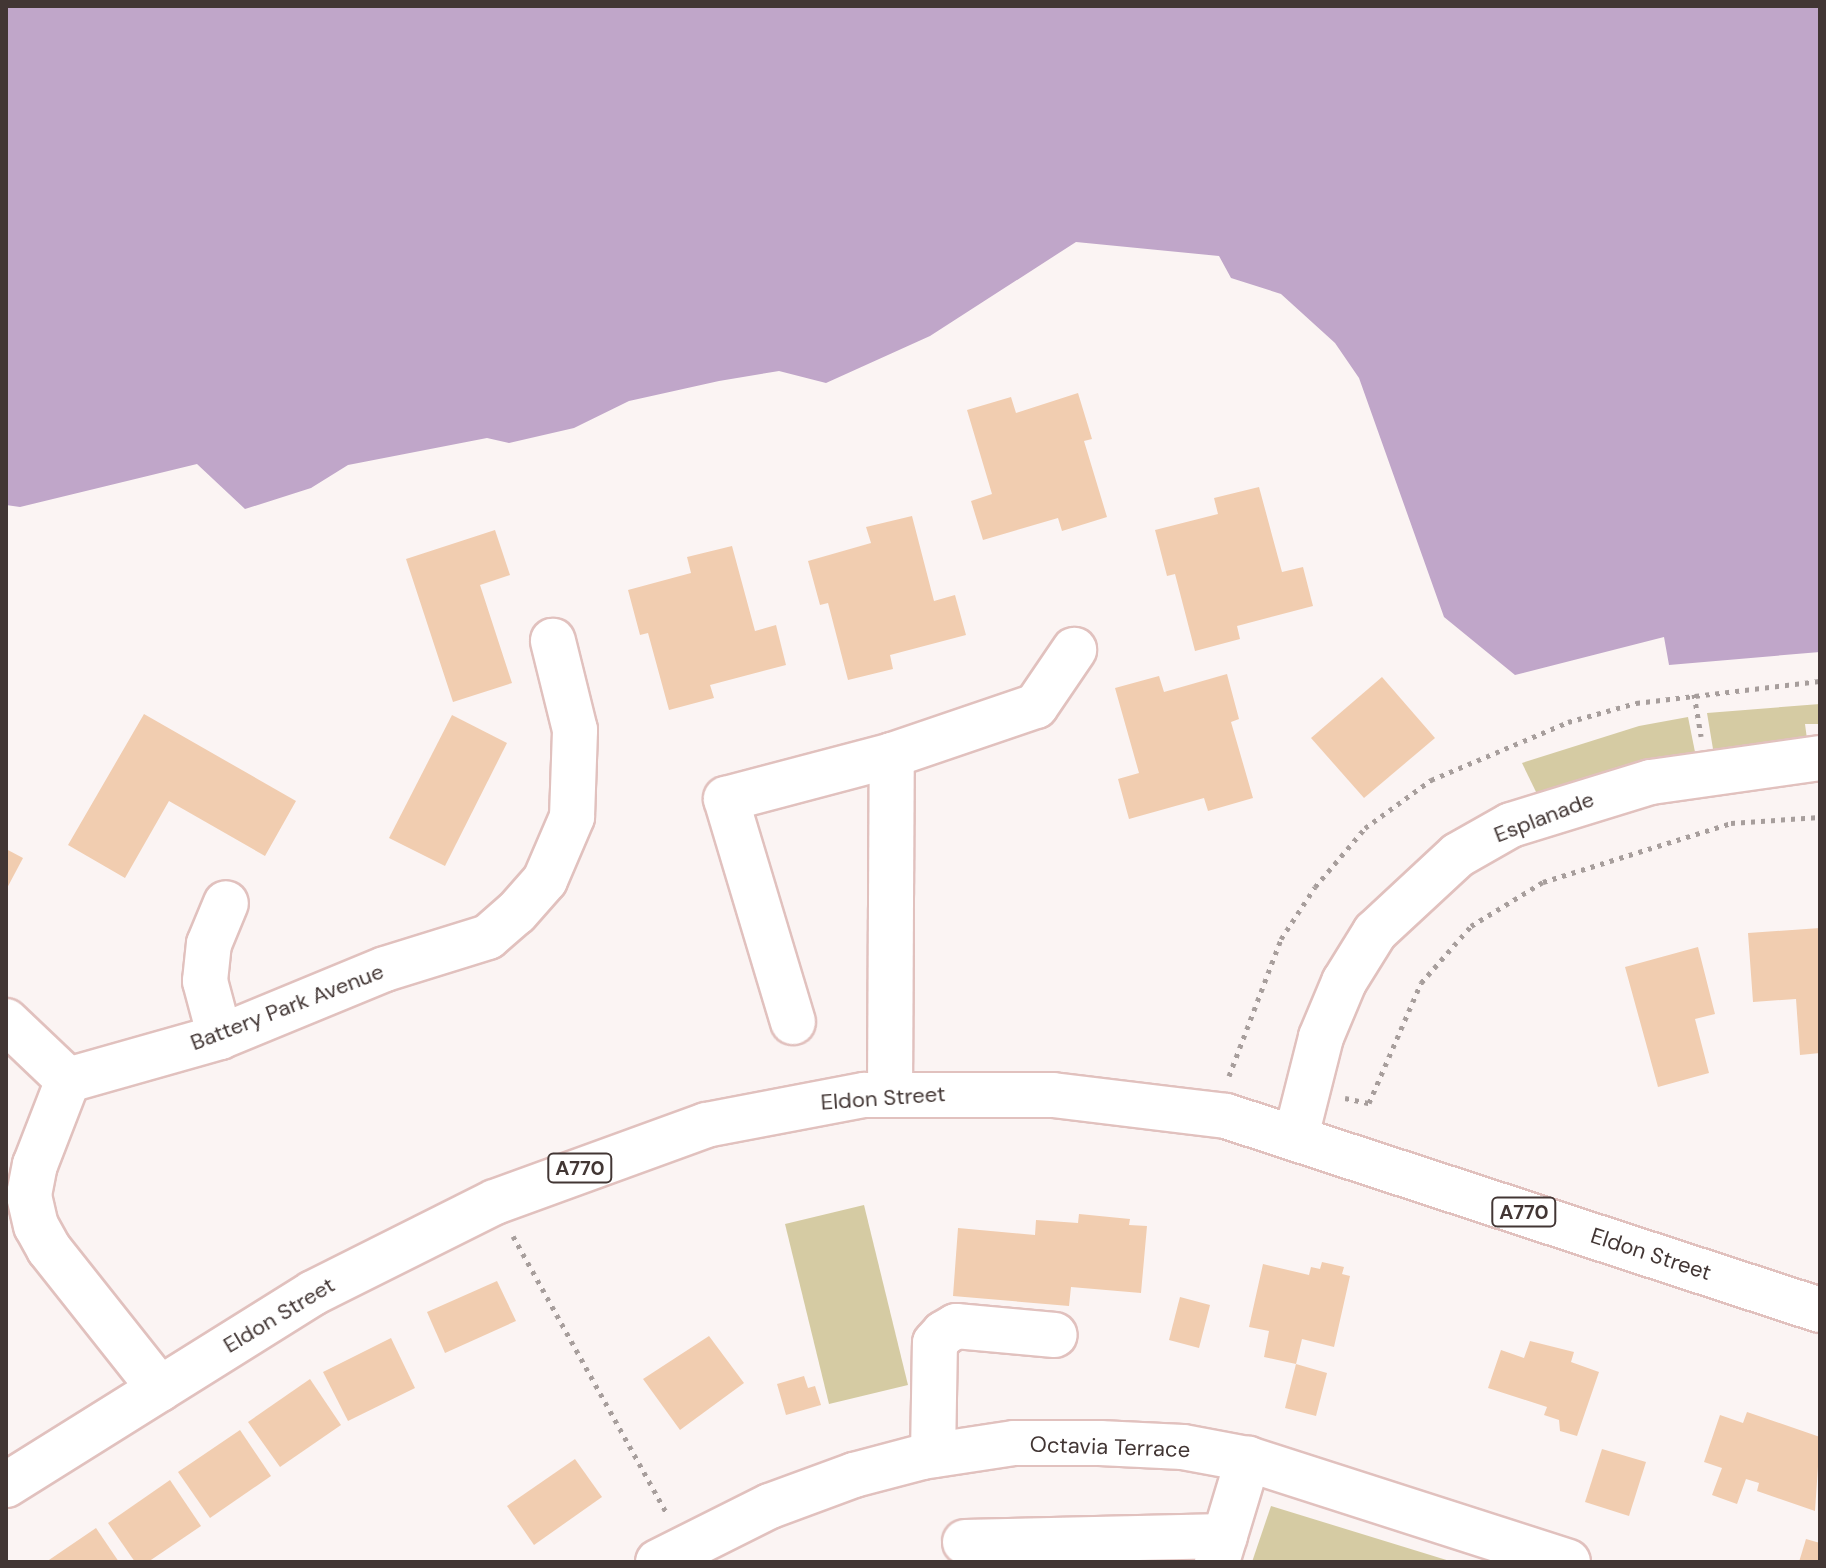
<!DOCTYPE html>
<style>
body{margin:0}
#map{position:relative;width:1826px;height:1568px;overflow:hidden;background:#fbf4f3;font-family:"DM Sans",sans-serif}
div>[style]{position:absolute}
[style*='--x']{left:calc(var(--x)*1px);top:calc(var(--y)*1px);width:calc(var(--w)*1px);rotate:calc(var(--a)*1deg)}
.green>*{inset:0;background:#d5cba3}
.water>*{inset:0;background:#c0a6c9}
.building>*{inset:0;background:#f1cdb0}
.path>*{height:5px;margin-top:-2.5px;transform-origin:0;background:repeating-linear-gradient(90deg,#a79e9c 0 4px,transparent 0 10px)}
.roads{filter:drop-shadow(2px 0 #e1c1be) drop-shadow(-2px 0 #e1c1be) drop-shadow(0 2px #e1c1be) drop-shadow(0 -2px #e1c1be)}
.minor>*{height:44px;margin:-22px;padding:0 22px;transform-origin:22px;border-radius:22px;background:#fff}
.major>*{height:44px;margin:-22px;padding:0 22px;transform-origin:22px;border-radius:22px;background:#fff}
span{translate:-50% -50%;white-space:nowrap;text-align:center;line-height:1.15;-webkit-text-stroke:7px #fff;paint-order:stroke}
.shield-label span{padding:2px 6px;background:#fff;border:2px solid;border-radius:6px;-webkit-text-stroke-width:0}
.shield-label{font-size:20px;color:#423634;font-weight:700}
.street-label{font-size:22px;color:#423634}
.frame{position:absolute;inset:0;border:8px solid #423634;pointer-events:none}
</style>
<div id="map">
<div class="green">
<i style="clip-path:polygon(1820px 704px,1820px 724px,1805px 724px,1807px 739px,1713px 749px,1707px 713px)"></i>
<i style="clip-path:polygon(1688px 717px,1695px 752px,1538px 796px,1522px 763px,1639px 726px)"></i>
<i style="clip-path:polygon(864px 1205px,908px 1385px,829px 1404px,785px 1224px)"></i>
<i style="clip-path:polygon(1271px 1506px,1453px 1562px,1252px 1562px)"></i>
</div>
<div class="water">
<i style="clip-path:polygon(6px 6px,1820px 6px,1820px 652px,1669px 665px,1664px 637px,1515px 675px,1444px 617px,1359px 378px,1335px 343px,1281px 294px,1231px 278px,1219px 256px,1076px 242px,930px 336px,826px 383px,779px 371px,719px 381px,629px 401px,574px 428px,509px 443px,487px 438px,348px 465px,311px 488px,245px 509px,197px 464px,20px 507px,6px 505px)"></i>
</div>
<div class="building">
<i style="clip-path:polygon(1078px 393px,1092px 439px,1084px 441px,1107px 517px,1062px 531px,1058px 518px,983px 540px,971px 501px,992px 494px,967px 410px,1011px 397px,1016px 413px)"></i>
<i style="clip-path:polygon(1259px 487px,1282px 572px,1303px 567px,1313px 606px,1237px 626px,1240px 639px,1195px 651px,1175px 574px,1167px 576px,1155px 530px,1218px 514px,1214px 498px)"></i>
<i style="clip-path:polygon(912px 516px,934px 601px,955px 595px,966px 635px,890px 655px,893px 669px,848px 680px,828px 603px,820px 605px,808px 561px,871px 543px,866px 527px)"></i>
<i style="clip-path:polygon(495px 530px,510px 575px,480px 585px,512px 683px,453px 702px,406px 559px)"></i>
<i style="clip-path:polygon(732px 546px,755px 631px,776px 625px,786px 665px,710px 685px,714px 698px,669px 710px,648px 633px,640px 635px,628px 590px,691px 573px,687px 557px)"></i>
<i style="clip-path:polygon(1227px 674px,1239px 719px,1231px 722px,1253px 798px,1208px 811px,1204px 798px,1129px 819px,1118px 779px,1139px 773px,1115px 688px,1159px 676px,1164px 692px)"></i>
<i style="clip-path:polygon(1382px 677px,1435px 738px,1364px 798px,1311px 738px)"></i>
<i style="clip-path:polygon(144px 714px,296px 801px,265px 856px,169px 801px,125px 878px,68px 845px)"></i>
<i style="clip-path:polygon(452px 715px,507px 743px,445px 866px,389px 838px)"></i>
<i style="clip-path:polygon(6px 849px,23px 858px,6px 890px)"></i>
<i style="clip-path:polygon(1820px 928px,1820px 1053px,1800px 1055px,1796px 999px,1753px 1002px,1748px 933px)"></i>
<i style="clip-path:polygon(1698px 947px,1715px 1014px,1695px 1019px,1709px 1073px,1658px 1087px,1625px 967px)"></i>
<i style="clip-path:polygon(1079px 1214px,1130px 1219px,1129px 1225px,1147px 1226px,1141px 1293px,1071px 1287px,1069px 1306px,953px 1296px,958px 1228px,1035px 1235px,1036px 1220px,1078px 1223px)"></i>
<i style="clip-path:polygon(1322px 1262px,1344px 1267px,1342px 1274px,1350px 1276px,1334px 1347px,1302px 1339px,1296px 1364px,1264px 1357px,1269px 1331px,1249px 1327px,1263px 1264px,1309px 1275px,1311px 1267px,1320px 1269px)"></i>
<i style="clip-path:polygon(497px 1281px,516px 1321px,445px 1353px,427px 1312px)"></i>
<i style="clip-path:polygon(1180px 1297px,1210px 1305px,1199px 1348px,1169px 1340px)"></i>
<i style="clip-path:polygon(709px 1336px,744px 1383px,680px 1430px,643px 1379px)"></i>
<i style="clip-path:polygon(391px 1338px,415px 1388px,348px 1421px,323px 1372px)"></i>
<i style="clip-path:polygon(1530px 1341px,1574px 1352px,1571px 1362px,1599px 1372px,1577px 1436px,1560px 1431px,1559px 1420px,1544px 1415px,1547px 1407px,1488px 1388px,1501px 1350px,1524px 1358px)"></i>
<i style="clip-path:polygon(1296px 1364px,1327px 1373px,1316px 1416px,1285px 1408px)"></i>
<i style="clip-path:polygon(804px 1376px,808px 1388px,815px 1386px,821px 1405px,786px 1415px,777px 1384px)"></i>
<i style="clip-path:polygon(310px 1379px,341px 1425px,280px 1467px,248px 1422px)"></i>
<i style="clip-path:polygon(1747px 1412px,1820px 1437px,1815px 1511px,1757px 1491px,1759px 1483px,1746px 1479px,1737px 1504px,1712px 1495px,1722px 1468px,1704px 1462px,1720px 1415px,1743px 1423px)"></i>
<i style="clip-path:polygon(240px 1430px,271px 1476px,210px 1518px,178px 1472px)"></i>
<i style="clip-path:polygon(1602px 1449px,1646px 1462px,1629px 1516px,1585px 1502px)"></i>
<i style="clip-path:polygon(575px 1459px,602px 1497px,534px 1545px,507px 1506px)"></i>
<i style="clip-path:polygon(170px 1480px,201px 1526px,148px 1562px,135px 1562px,108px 1523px)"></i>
<i style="clip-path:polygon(96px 1528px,119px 1562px,46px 1562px)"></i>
<i style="clip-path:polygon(1806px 1539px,1820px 1543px,1820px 1562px,1799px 1562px)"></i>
</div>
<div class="path">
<i style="--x:1694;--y:694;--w:43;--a:80.5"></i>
<i style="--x:1229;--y:1076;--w:147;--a:-69.2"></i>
<i style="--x:1281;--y:939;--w:62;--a:-56.8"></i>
<i style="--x:1315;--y:887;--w:77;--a:-49.7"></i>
<i style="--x:1365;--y:828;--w:82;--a:-36"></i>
<i style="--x:1431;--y:780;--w:149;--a:-22.9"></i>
<i style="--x:1568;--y:722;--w:71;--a:-15.6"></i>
<i style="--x:1636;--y:703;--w:185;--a:-6.8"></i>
<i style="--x:1345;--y:1098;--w:25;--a:12"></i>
<i style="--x:1369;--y:1103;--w:131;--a:-66.6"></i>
<i style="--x:1421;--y:983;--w:76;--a:-48.7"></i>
<i style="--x:1471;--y:926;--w:84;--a:-31.4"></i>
<i style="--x:1543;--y:882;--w:197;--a:-17.4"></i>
<i style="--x:1731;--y:823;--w:89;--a:-3.9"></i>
<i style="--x:513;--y:1236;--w:318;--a:61"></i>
</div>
<div class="roads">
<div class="minor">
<i style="--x:6;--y:1021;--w:86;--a:43.6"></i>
<i style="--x:793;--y:1022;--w:233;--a:-106.7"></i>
<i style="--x:726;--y:799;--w:172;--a:-14.8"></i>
<i style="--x:220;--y:1037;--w:58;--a:-105"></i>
<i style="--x:205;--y:981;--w:37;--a:-84"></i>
<i style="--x:209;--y:944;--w:44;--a:-67.5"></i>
<i style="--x:890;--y:1093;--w:338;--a:-89.7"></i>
<i style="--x:892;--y:755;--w:152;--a:-18.8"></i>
<i style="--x:1036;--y:706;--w:68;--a:-55.8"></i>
<i style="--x:1296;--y:1136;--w:102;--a:-75.8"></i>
<i style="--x:1321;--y:1037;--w:60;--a:-67.3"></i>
<i style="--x:1344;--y:982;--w:59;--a:-58.2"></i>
<i style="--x:1375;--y:932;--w:113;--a:-42.9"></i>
<i style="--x:1458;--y:855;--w:61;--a:-29.5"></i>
<i style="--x:1511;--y:825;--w:146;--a:-17.1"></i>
<i style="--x:1651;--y:782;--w:171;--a:-8.1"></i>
<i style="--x:160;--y:1389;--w:179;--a:-128.4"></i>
<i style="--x:49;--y:1249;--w:26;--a:-119"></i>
<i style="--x:36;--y:1226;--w:32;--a:-103"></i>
<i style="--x:29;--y:1195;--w:31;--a:-79"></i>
<i style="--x:35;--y:1165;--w:91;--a:-68.8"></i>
<i style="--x:68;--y:1080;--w:158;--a:-15.8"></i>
<i style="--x:220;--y:1037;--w:178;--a:-22.4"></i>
<i style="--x:385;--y:969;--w:108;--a:-17.3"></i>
<i style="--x:488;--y:937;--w:37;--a:-41"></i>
<i style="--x:516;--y:913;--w:44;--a:-48.7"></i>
<i style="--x:545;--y:880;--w:69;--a:-66.8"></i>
<i style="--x:572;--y:817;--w:87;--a:-88"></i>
<i style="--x:575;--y:730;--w:92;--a:-103.9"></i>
<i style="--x:933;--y:1455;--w:112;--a:-89"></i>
<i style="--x:935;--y:1343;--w:13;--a:-48"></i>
<i style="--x:944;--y:1333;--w:14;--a:-30"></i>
<i style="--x:956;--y:1326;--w:99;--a:5.2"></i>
<i style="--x:965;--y:1542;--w:260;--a:-1.3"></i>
<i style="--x:658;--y:1562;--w:125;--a:-26.6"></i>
<i style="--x:770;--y:1506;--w:90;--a:-20.3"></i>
<i style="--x:854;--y:1475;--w:70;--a:-14.8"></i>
<i style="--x:922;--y:1457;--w:93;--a:-8.7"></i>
<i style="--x:1014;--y:1443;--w:86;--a:0"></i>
<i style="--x:1100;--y:1443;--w:83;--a:2.8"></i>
<i style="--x:1183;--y:1447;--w:66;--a:10.5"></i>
<i style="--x:1248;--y:1459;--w:336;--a:17.8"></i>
<i style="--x:1217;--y:1562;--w:108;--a:-73.2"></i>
</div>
<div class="major">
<i style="--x:6;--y:1485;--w:362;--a:-32"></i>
<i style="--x:313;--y:1293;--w:203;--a:-26.6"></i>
<i style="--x:495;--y:1202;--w:225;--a:-20"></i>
<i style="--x:706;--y:1125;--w:161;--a:-10.8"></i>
<i style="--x:864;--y:1095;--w:189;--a:0"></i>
<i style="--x:1053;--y:1095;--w:174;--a:6.9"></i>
<i style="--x:1226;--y:1116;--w:625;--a:18.09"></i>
</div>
</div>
<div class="shield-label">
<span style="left:580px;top:1168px">A770</span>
<span style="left:1524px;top:1212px">A770</span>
</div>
<div class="street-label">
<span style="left:1544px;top:817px;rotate:-21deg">Esplanade</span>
<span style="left:287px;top:1007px;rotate:-21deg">Battery Park Avenue</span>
<span style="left:883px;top:1098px;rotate:-4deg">Eldon Street</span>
<span style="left:1651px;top:1254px;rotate:18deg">Eldon Street</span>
<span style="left:279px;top:1315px;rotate:-31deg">Eldon Street</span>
<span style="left:1110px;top:1447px;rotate:2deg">Octavia Terrace</span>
</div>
<div class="frame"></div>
</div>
